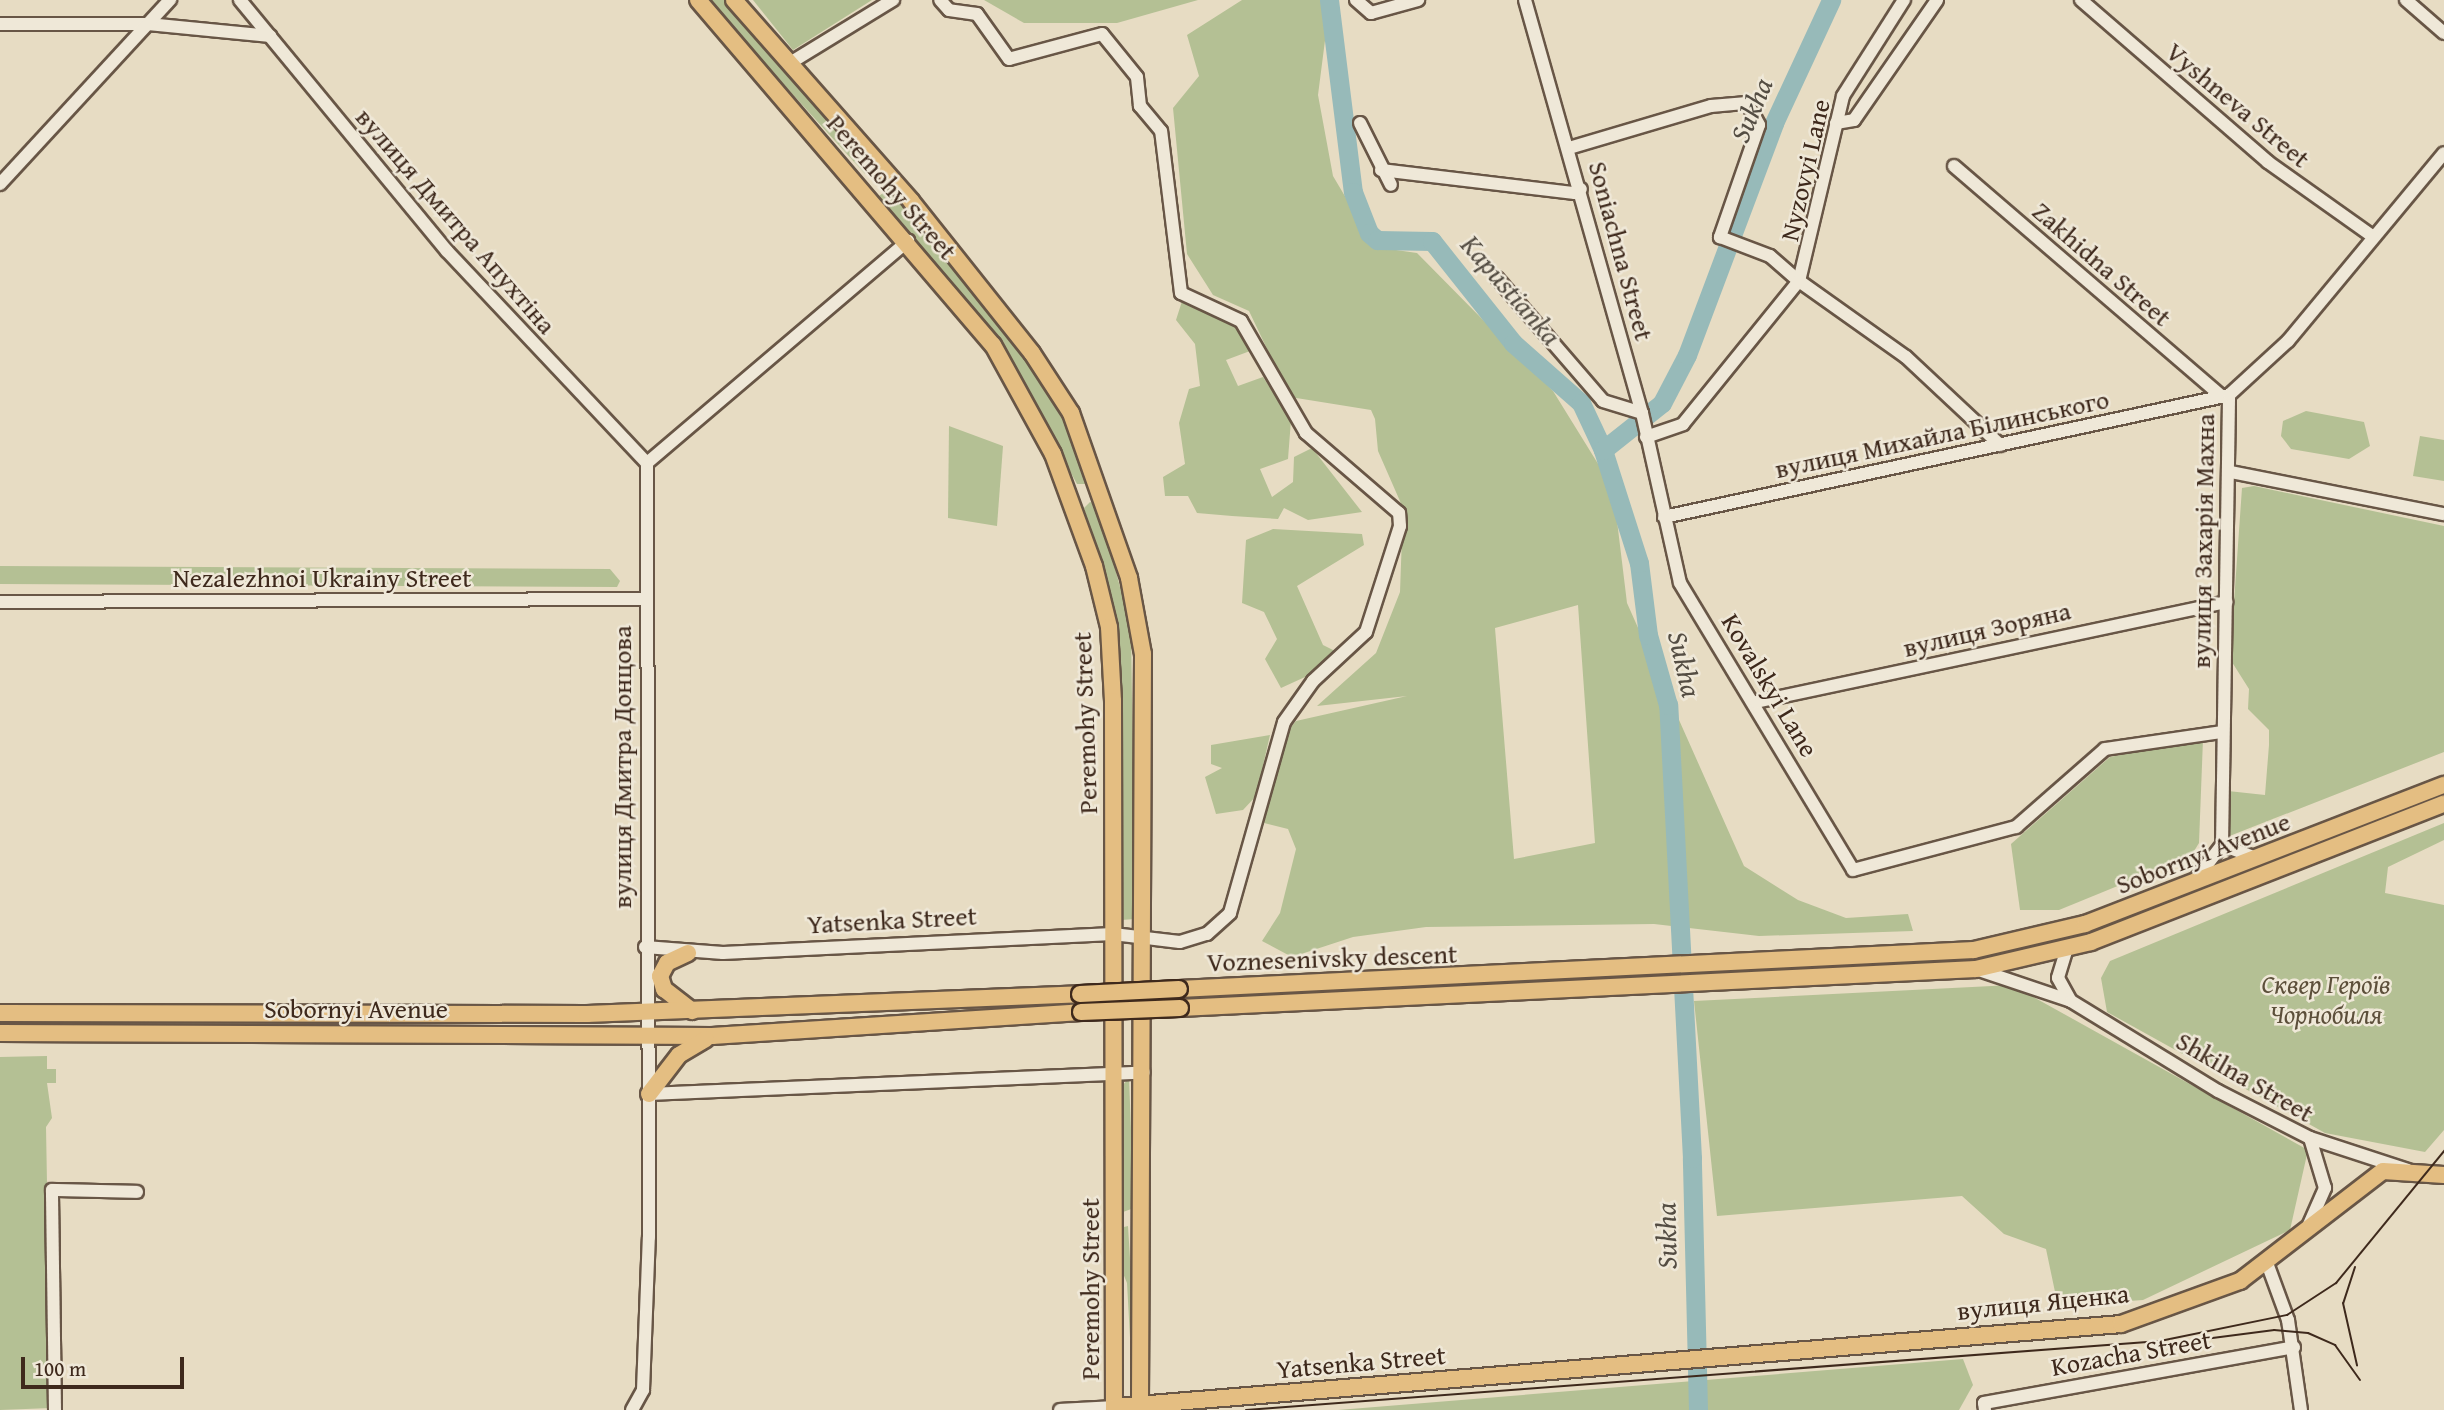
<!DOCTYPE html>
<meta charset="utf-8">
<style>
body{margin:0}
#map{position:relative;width:2444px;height:1410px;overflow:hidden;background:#e7dcc3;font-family:"Gentium Book Plus",serif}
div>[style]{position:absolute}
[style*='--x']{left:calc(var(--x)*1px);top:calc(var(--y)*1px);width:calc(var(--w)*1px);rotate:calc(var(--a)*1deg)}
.green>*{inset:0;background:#b4c094}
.river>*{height:19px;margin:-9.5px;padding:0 9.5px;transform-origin:9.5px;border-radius:9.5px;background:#97bab9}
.roads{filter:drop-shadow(2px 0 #685646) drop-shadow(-2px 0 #685646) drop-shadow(0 2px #685646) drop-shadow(0 -2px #685646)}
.minor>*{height:12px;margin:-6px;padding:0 6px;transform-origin:6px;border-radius:6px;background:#efe8d8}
.major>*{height:16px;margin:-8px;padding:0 8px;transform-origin:8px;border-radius:8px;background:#e4be82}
.tram>*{height:2px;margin:-1px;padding:0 1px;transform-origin:1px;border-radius:1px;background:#3e291c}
.bridges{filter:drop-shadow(2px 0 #3e291c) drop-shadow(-2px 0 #3e291c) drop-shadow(0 2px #3e291c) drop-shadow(0 -2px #3e291c)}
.major-bridge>*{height:16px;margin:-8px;padding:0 8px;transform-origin:8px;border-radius:8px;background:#e4be82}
span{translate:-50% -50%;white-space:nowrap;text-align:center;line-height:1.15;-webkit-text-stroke:5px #efe8d8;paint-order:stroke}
.street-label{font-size:26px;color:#3e291c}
.park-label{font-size:26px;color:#5c4f3a;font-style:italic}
.water-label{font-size:28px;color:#544d43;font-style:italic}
.scale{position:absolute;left:21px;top:1357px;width:163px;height:32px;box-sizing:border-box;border:4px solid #3e291c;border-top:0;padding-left:9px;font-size:21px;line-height:24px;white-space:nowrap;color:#3e291c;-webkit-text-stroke:5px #efe8d8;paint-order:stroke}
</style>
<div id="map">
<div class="green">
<i style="clip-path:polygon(707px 0,726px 0,869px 166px,865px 174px)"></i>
<i style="clip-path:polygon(753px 0,872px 0,793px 50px)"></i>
<i style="clip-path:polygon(984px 0,1198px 0,1117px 23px,1024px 23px)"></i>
<i style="clip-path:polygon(evenodd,1242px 0,1324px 0,1328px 17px,1318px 95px,1333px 176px,1375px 247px,1417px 253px,1553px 391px,1613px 488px,1627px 603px,1744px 866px,1798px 900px,1846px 918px,1908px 914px,1913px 931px,1759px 936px,1654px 924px,1426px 927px,1353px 937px,1292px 957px,1262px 941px,1280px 913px,1296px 849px,1288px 829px,1264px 823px,1287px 732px,1296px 721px,1407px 696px,1317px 706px,1376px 653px,1400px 592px,1403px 508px,1378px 451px,1375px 419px,1371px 410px,1290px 397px,1249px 311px,1213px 295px,1187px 254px,1173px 108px,1199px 76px,1187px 35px,1242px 0,1578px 605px,1595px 843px,1514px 859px,1495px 628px,1578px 605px)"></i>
<i style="clip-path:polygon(890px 188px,1023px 351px,1073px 438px,1088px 484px,1077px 484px,1000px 342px,879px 196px)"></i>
<i style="clip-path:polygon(1184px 295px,1236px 326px,1250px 351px,1226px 360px,1238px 386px,1263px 377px,1291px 420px,1288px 459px,1260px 469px,1272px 497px,1293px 482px,1294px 457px,1312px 448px,1362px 512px,1308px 520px,1284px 508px,1278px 519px,1232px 516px,1197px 513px,1188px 496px,1165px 496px,1163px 477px,1185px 464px,1179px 423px,1189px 389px,1200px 386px,1195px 344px,1176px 320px)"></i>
<i style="clip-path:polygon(2306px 411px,2364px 422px,2370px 446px,2349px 459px,2291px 449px,2281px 436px,2283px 421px)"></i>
<i style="clip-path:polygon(949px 426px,1003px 446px,997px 526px,948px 518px)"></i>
<i style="clip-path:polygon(2420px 436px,2444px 440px,2444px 481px,2413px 476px)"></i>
<i style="clip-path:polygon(2254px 486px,2444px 526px,2444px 752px,2227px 837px,2228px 791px,2265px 795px,2269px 745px,2269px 730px,2248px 709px,2249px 689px,2230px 659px,2242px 488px)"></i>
<i style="clip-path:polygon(1090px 502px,1098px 505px,1131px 628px,1135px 919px,1121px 920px,1120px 672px,1102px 568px,1084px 508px)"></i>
<i style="clip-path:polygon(1273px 529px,1362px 534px,1364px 545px,1297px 586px,1323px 645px,1339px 653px,1329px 666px,1281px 688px,1265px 659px,1277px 639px,1264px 612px,1242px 603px,1246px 540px)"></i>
<i style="clip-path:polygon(0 566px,610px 569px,620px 581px,617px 587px,0 584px)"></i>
<i style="clip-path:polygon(1270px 735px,1256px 796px,1243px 810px,1216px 814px,1205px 777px,1222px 768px,1211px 764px,1211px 745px)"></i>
<i style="clip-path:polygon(2203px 739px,2199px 843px,2191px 856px,2059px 910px,2020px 910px,2011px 844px,2110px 757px)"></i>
<i style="clip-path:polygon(2444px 823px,2444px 840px,2388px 867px,2385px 893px,2444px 905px,2444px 1130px,2425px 1152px,2325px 1133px,2107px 1012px,2101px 978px,2110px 961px)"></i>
<i style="clip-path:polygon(2012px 985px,2308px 1150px,2290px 1230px,2143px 1300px,2058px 1306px,2046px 1249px,2004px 1234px,1962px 1196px,1717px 1216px,1694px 1001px)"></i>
<i style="clip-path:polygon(47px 1056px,47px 1069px,56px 1069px,56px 1083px,47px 1083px,52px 1118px,46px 1127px,51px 1408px,0 1410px,0 1057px)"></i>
<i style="clip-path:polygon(1129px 1078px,1134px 1208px,1123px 1212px,1122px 1086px)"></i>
<i style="clip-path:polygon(1128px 1226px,1137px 1371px,1132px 1374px,1127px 1283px,1118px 1261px,1120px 1228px)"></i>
<i style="clip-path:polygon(1963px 1359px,1973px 1385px,1959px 1410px,1338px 1410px)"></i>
</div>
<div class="river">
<i style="--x:1329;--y:0;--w:193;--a:82.9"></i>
<i style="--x:1353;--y:192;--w:44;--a:68.7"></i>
<i style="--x:1369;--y:233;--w:11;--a:41"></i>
<i style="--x:1377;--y:240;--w:55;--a:1"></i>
<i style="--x:1432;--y:241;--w:130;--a:51.5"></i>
<i style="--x:1513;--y:343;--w:91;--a:41.4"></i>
<i style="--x:1581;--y:403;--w:52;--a:64.9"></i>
<i style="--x:1698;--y:1410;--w:252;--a:-91.4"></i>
<i style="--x:1692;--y:1158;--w:454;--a:-93"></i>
<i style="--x:1668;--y:705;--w:73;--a:-105.9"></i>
<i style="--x:1648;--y:635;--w:73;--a:-97.1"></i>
<i style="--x:1639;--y:563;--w:119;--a:-107.7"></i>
<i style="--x:1603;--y:450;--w:75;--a:-38.5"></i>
<i style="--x:1662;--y:403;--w:54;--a:-62.5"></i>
<i style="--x:1687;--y:355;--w:248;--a:-69.4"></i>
<i style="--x:1774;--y:123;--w:136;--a:-65.1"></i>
</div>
<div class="roads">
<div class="minor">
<i style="--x:240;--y:0;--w:325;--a:50.5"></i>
<i style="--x:447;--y:251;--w:291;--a:46.7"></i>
<i style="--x:1356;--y:0;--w:20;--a:41"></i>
<i style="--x:1371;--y:13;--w:49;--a:-15.5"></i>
<i style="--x:1525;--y:0;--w:429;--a:74.2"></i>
<i style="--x:1642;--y:413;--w:174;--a:77.4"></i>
<i style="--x:1680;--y:583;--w:335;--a:58.9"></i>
<i style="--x:1853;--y:870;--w:169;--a:-14.8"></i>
<i style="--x:2016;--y:827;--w:118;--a:-41.2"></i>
<i style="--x:2105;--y:749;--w:118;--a:-8.3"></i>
<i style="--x:2081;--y:0;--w:247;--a:40.9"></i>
<i style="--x:2268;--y:162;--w:128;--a:35.4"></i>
<i style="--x:2406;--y:0;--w:50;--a:41"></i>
<i style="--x:0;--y:24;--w:148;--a:0"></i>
<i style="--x:148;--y:24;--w:123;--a:5.6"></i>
<i style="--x:790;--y:63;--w:121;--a:-31.5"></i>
<i style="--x:1360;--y:123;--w:69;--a:63.4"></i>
<i style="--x:1836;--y:123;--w:18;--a:-9"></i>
<i style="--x:1854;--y:120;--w:146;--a:-55.3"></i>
<i style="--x:1569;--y:148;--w:148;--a:-16.5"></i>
<i style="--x:1711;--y:106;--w:36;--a:-5"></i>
<i style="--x:1747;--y:103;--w:25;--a:61"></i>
<i style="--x:1759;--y:125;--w:119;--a:109.2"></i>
<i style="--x:1720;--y:237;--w:53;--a:20.8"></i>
<i style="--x:1770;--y:256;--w:38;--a:41"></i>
<i style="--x:1799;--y:281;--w:190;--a:-76.6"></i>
<i style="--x:1843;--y:96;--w:114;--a:-57.6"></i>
<i style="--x:1954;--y:166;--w:352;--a:40.7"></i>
<i style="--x:1381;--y:170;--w:195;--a:6.8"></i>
<i style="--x:1575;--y:193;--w:7;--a:-34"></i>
<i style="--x:0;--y:184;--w:251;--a:-47.3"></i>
<i style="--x:1497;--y:278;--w:162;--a:49.2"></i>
<i style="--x:1603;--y:401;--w:41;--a:17.1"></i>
<i style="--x:1646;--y:437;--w:39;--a:-19"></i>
<i style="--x:1683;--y:424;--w:184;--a:-51"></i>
<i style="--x:1799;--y:281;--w:131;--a:35.4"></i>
<i style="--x:1906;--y:357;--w:129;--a:43.1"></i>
<i style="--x:2231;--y:472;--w:217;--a:11.2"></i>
<i style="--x:1664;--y:517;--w:578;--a:-12.18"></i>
<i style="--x:0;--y:602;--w:644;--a:-0.27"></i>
<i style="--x:1756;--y:702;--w:481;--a:-12"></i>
<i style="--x:2222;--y:845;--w:36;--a:21"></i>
<i style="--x:2196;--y:879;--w:43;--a:-52.6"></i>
<i style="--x:2222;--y:845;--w:450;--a:-89.1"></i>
<i style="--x:2229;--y:395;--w:80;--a:-42.5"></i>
<i style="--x:2288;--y:341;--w:244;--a:-50.3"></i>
<i style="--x:645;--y:947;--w:78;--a:4.4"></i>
<i style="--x:723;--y:953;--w:390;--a:-2.8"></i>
<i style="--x:1113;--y:934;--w:67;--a:6.8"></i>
<i style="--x:1180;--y:942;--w:28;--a:-17"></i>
<i style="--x:1207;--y:934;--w:31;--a:-42"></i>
<i style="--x:1230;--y:913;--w:198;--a:-74.2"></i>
<i style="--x:1284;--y:722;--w:50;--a:-54.7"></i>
<i style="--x:1313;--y:681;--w:72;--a:-42.8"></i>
<i style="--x:1366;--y:632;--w:111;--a:-72.2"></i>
<i style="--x:1400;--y:526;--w:13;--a:-94"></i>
<i style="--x:1399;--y:513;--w:123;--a:-139.3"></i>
<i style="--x:1306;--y:433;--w:129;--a:-120.1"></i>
<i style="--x:1241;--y:321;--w:66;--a:-155"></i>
<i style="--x:1181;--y:293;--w:163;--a:-97"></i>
<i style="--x:1161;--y:131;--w:33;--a:-130"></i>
<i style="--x:1140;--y:106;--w:29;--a:-96"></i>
<i style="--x:1137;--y:77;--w:55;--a:-129.1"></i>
<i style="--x:1102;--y:34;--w:96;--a:165"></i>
<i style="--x:1009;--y:59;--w:55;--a:-125.4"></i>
<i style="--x:977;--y:14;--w:28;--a:-172"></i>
<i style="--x:949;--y:10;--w:13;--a:-132"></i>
<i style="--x:2067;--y:948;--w:31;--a:107"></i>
<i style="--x:2058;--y:978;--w:26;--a:61"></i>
<i style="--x:1976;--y:969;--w:100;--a:18.6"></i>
<i style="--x:2071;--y:1001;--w:172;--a:31.5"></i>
<i style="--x:2218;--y:1091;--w:103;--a:27.1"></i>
<i style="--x:2310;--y:1138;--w:103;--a:18.1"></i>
<i style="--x:649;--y:1094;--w:495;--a:-2.5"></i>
<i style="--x:2307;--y:1229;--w:45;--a:-66.3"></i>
<i style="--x:2325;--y:1188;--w:52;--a:-106.7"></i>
<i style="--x:2267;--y:1263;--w:61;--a:69.8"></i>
<i style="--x:2288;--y:1320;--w:91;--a:81.8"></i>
<i style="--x:55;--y:1410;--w:220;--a:-90.8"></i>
<i style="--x:52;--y:1190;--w:85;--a:1.3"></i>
<i style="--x:632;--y:1410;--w:23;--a:-61"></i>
<i style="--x:643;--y:1390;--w:153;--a:-87.8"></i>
<i style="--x:649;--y:1237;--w:774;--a:-90.15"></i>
<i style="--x:647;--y:463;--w:343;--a:-40.4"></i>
<i style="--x:1060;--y:1410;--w:54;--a:-3.2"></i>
<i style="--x:1985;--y:1410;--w:7;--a:-98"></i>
<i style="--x:1984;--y:1403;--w:315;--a:-10.2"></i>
</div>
<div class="major">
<i style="--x:698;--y:0;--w:454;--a:49.5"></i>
<i style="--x:993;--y:345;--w:124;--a:61.2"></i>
<i style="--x:1053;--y:454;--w:119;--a:69.9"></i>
<i style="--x:1094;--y:566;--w:63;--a:76.2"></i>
<i style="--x:1109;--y:627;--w:74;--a:86.9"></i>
<i style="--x:1113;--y:701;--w:709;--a:89.92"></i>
<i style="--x:734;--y:0;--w:268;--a:48.6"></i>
<i style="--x:911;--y:201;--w:194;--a:51.5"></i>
<i style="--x:1032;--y:353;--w:72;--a:57"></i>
<i style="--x:1071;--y:413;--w:175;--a:70.6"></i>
<i style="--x:1129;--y:578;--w:77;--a:79.6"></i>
<i style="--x:1143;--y:654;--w:756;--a:90.23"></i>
<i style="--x:688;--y:953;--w:23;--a:155"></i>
<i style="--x:667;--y:963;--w:15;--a:118"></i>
<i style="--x:660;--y:976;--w:14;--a:73"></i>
<i style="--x:664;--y:989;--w:36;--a:38"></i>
<i style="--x:1179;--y:989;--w:796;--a:-2.81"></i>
<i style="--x:1974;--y:950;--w:114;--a:-13.2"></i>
<i style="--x:2085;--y:924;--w:385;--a:-21.2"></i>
<i style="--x:1180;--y:1008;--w:797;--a:-2.8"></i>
<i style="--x:1976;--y:969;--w:118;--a:-13.2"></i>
<i style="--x:2091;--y:942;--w:379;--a:-21.4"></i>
<i style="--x:0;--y:1013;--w:587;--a:0.1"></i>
<i style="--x:587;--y:1014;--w:493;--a:-2.3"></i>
<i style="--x:0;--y:1033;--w:712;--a:0.24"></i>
<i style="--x:712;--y:1036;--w:370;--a:-3.7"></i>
<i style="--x:649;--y:1094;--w:49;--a:-52.4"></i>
<i style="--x:679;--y:1055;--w:31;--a:-31"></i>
<i style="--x:1114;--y:1407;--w:1010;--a:-4.71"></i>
<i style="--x:2121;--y:1324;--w:127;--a:-19.9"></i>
<i style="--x:2240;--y:1281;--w:180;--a:-37.6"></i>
<i style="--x:2383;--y:1171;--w:61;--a:3.8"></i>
</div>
</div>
<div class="tram">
<i style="--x:2355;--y:1267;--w:38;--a:108"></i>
<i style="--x:2343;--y:1303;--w:64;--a:77.3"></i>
<i style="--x:2197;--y:1340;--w:78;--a:-7.4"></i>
<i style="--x:2274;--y:1330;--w:34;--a:5"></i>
<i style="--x:2308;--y:1333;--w:30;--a:24"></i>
<i style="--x:2335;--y:1345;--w:43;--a:54.5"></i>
<i style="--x:1246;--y:1410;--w:917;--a:-4.32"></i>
<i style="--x:2160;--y:1341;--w:130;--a:-11.6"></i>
<i style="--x:2287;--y:1315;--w:59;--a:-33.1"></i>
<i style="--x:2336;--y:1283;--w:171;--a:-50.7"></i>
</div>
<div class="bridges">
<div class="major-bridge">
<i style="--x:1080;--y:994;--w:99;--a:-2.9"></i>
<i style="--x:1081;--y:1012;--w:99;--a:-2.3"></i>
</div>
</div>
<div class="street-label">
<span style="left:2238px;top:105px;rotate:40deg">Vyshneva Street</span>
<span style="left:1805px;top:170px;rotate:-77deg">Nyzovyi Lane</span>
<span style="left:892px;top:187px;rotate:49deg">Peremohy Street</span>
<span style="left:456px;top:221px;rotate:49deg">вулиця Дмитра Апухтіна</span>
<span style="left:1621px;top:251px;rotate:75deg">Soniachna Street</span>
<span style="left:2102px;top:264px;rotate:41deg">Zakhidna Street</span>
<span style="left:1942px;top:434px;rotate:-12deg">вулиця Михайла Білинського</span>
<span style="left:2203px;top:541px;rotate:-89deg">вулиця Захарія Махна</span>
<span style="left:322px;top:578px">Nezalezhnoi Ukrainy Street</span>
<span style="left:1987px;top:629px;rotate:-13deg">вулиця Зоряна</span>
<span style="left:1770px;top:685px;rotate:59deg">Kovalskyi Lane</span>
<span style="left:1085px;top:723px;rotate:-92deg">Peremohy Street</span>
<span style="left:622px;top:767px;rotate:-90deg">вулиця Дмитра Донцова</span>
<span style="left:2203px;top:853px;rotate:-21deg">Sobornyi Avenue</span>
<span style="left:892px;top:920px;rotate:-3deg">Yatsenka Street</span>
<span style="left:1332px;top:958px;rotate:-2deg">Voznesenivsky descent</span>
<span style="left:356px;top:1009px">Sobornyi Avenue</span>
<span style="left:2245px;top:1077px;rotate:30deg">Shkilna Street</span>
<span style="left:1090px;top:1289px;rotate:-90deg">Peremohy Street</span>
<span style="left:2043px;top:1302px;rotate:-6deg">вулиця Яценка</span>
<span style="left:2131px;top:1353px;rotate:-10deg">Kozacha Street</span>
<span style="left:1361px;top:1362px;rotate:-5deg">Yatsenka Street</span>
</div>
<div class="park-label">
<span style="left:2326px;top:999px">Сквер Героїв<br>Чорнобиля</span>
</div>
<div class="water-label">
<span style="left:1751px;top:110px;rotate:-67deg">Sukha</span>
<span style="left:1511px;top:290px;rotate:49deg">Kapustianka</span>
<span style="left:1685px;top:664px;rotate:77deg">Sukha</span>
<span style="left:1666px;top:1236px;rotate:-91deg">Sukha</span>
</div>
<div class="scale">100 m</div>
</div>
